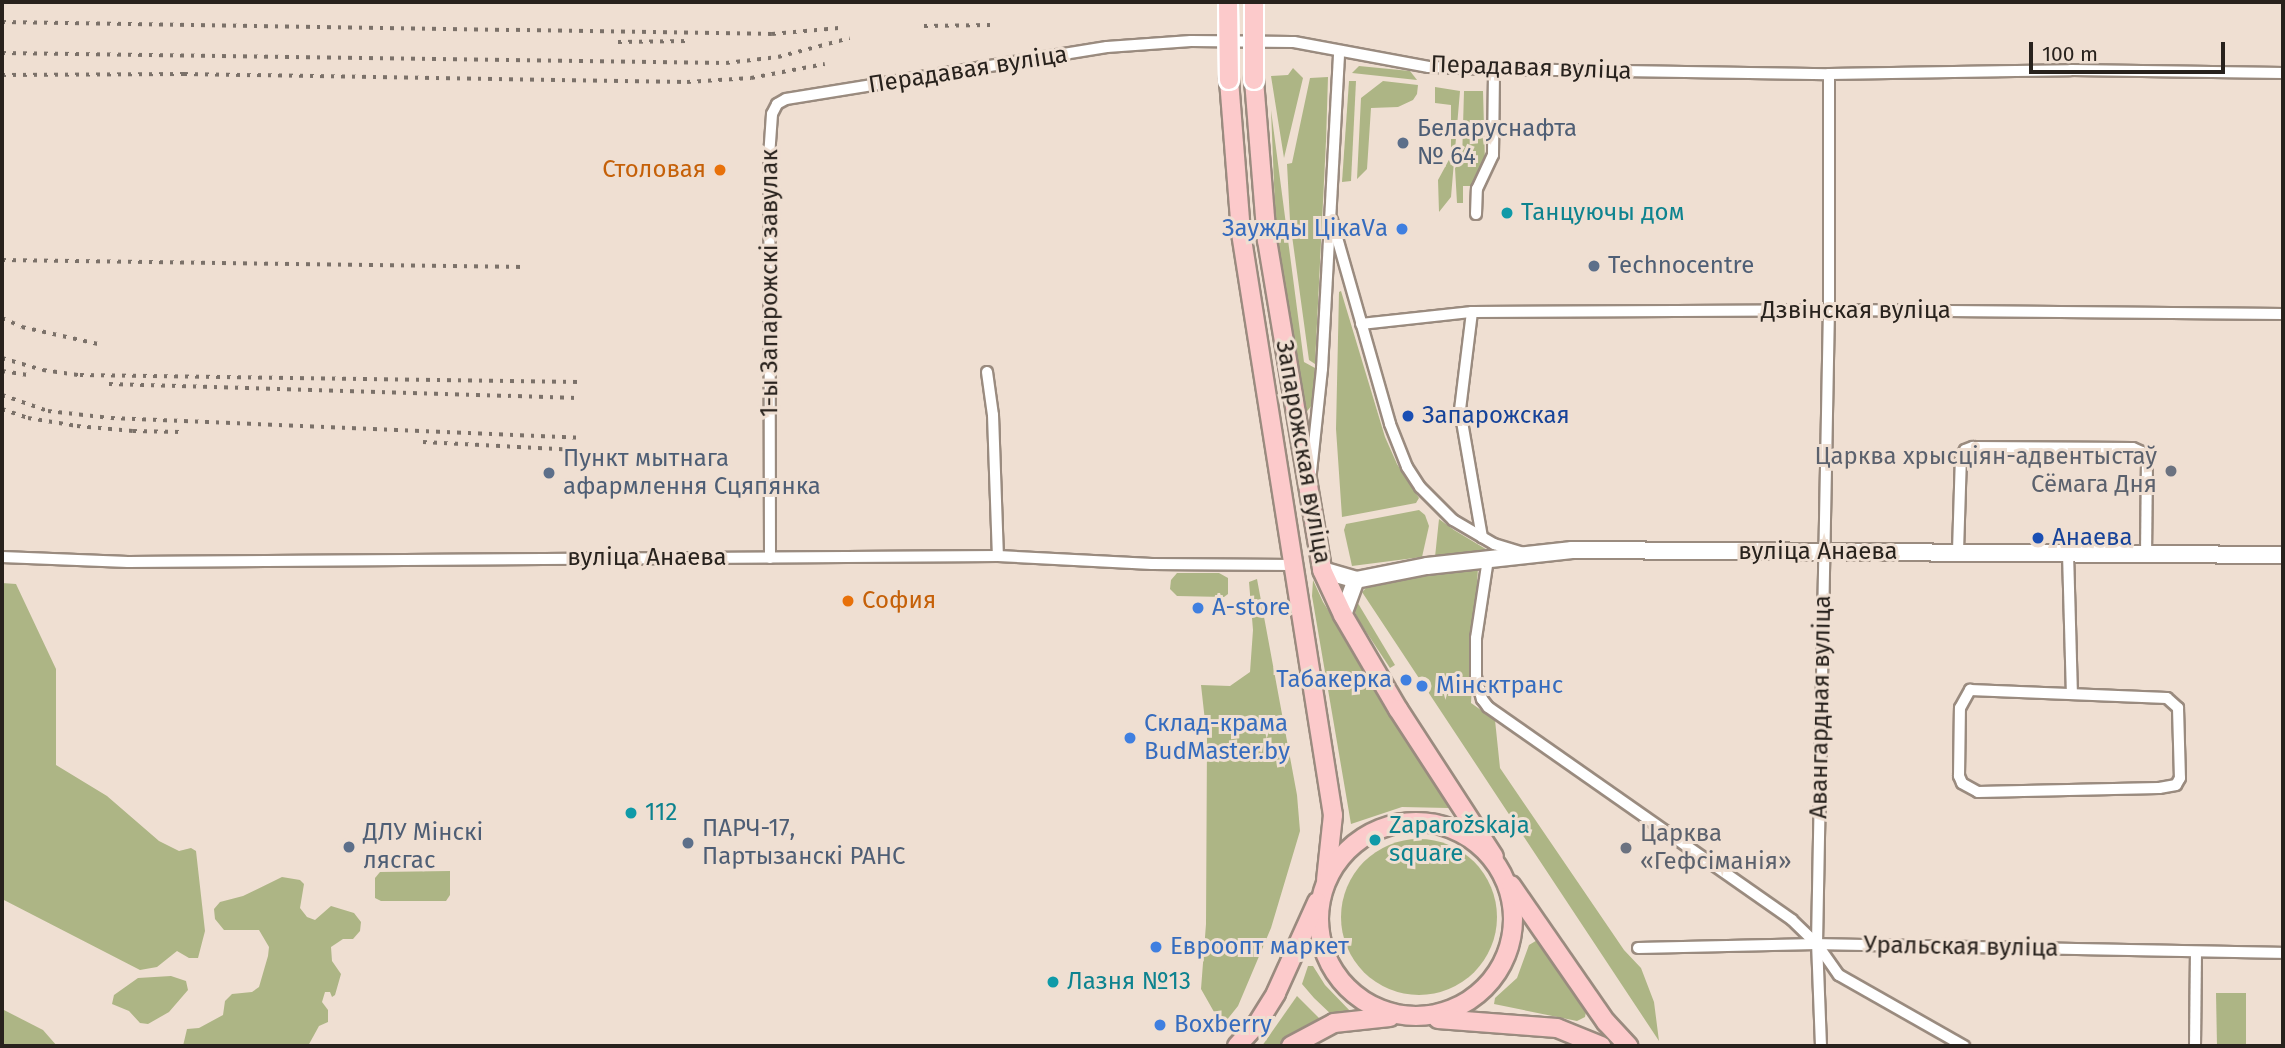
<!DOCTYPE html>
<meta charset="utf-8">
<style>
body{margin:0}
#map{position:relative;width:2285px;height:1048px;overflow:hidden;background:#efdfd2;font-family:"Fira Sans",sans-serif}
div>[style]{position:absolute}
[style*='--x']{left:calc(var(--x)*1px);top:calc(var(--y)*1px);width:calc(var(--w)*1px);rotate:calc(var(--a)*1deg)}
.green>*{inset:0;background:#adb585}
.round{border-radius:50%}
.roads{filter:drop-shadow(2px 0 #9a8b7f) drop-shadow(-2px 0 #9a8b7f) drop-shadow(0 2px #9a8b7f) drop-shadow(0 -2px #9a8b7f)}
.street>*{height:10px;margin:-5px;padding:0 5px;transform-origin:5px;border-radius:5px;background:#fff}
.secondary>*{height:16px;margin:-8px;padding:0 8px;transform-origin:8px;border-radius:8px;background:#fff}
.primary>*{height:18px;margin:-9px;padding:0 9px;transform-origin:9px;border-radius:9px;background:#fccacb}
.primary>.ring{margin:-9px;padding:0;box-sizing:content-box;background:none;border:18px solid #fccacb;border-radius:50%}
.rail>*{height:3.5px;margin-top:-1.75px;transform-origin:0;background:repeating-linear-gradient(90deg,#7b7169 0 3.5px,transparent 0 10.5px)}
.bridges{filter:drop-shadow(2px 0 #fff) drop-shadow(-2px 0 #fff) drop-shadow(0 2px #fff) drop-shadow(0 -2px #fff)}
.primary-bridge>*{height:18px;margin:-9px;padding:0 9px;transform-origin:9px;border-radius:9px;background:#fccacb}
.dots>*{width:19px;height:19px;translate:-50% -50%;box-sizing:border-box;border:4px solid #efdfd2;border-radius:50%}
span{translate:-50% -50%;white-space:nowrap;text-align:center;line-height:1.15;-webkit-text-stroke:6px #efdfd2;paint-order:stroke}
.street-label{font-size:24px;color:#28221d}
.service-label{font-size:24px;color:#4e5e75}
.left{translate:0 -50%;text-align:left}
.food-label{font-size:24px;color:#c56008}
.right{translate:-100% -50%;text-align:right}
.culture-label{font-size:24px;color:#0d838f}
.shop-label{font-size:24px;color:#366cbe}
.transit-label{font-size:24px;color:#164399}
.worship-label{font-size:24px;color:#5b616d}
.frame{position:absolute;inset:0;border:4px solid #28221d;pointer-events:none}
.scale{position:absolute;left:2029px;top:42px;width:196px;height:32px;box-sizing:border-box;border:4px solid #28221d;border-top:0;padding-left:9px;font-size:21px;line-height:24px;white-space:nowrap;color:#28221d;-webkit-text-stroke:5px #efdfd2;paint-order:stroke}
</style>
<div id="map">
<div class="green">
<i style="clip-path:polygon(1359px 66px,1410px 71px,1417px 80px,1352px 73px)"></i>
<i style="clip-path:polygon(1293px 68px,1303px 78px,1284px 158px,1271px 76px,1288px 75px)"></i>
<i style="clip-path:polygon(1328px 77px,1326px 141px,1315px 364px,1309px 360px,1290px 221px,1287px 164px,1292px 163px,1310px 78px)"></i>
<i style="clip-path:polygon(1349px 81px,1356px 81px,1351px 181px,1342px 182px)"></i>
<i style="clip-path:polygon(1383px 81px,1418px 85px,1417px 94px,1413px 100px,1398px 107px,1371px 108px,1367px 169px,1357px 179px,1361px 98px)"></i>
<i style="clip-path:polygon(1435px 87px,1460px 91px,1451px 197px,1439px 212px,1438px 180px,1451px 156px,1451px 105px,1435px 103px)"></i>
<i style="clip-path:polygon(1464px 91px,1483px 91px,1485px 163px,1474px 186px,1463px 186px,1463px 203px,1457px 203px,1455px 168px,1462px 161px)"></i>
<i style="clip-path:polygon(1271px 110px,1304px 362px,1315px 368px,1312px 405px,1304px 415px,1276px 233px)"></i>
<i style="clip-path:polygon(1341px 291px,1385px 437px,1397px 464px,1419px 498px,1416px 503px,1342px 517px,1336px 429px,1339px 292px)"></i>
<i style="clip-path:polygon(1419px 510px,1425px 515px,1429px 526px,1422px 557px,1352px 566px,1344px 530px,1346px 524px)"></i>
<i style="clip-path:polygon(1439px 519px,1454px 530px,1489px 551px,1435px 557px)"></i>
<i style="clip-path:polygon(1478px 567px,1471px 703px,1495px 720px,1500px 768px,1624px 950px,1641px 968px,1654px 1002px,1659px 1041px,1362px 592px,1369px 585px,1401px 577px)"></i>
<i style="clip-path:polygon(1177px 573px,1219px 573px,1228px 578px,1228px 594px,1224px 597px,1177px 596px,1170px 589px,1171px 580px)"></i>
<i style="clip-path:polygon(1257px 579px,1297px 795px,1300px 831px,1271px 928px,1238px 1006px,1222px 1026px,1201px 989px,1206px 924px,1207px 739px,1201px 685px,1230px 686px,1250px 672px,1253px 630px,1249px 582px)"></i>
<i style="clip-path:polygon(1313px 580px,1323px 602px,1452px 805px,1448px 808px,1402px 807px,1351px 824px,1312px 596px)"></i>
<i style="clip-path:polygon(2px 583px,16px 584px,56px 669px,56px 765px,107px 796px,159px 841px,179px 851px,191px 848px,196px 851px,205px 931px,198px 958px,189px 958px,177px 951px,157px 967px,140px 970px,2px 899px)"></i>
<i style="clip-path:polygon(1356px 600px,1395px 665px,1390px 668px,1359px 621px,1353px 608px)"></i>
<i class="round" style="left:1341px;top:839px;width:156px;height:156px"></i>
<i style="clip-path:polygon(450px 871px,450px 895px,446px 901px,381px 901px,375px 898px,375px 878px,380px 872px)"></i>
<i style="clip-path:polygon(282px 877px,300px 880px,304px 884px,300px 908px,307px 917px,315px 920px,331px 906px,354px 913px,361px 922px,360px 931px,353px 939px,343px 939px,331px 947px,332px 961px,341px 974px,335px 995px,332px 997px,330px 992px,325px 992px,322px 1002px,328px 1010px,328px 1022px,319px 1026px,308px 1046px,183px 1046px,187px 1029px,199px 1028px,223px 1015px,225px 1001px,232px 994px,252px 992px,259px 987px,268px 956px,269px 947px,259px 930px,224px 930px,215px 919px,214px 909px,220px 902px,243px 896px)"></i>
<i style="clip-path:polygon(1539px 939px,1587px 1007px,1585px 1017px,1577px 1021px,1494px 1004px,1495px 998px,1517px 978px,1529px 945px)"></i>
<i style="clip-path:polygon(1308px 966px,1313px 966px,1325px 985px,1352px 1013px,1334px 1017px,1314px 998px,1302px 984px)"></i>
<i style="clip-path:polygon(171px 976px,186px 981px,188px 990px,169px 1012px,148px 1024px,140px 1023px,129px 1011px,112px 1004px,114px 995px,138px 978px)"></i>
<i style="clip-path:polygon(2216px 993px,2246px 993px,2246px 1046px,2217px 1046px)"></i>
<i style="clip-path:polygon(1297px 996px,1322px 1021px,1279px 1046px,1262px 1046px)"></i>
<i style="clip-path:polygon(2px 1009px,43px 1030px,57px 1046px,2px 1046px)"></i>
</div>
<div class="roads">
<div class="street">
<i style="--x:1476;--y:214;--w:25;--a:-88"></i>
<i style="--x:1477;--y:189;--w:38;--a:-65"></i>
<i style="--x:1493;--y:155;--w:86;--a:-89.3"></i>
<i style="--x:1332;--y:220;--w:212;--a:74.1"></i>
<i style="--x:1390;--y:424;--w:46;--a:68.4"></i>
<i style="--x:1407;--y:467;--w:24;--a:57"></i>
<i style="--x:1420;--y:487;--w:47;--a:45"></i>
<i style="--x:1453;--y:520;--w:48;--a:30.3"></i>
<i style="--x:1494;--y:544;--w:31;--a:17"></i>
<i style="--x:1472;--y:312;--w:99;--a:97"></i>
<i style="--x:1460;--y:410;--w:129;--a:80.2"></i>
<i style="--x:1361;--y:324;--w:112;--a:-6.2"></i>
<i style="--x:1472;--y:312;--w:357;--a:-0.3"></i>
<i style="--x:1829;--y:310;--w:454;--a:0.5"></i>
<i style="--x:987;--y:372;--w:43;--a:82.1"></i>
<i style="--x:993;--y:415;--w:141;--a:88"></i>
<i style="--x:1311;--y:472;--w:104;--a:-83.9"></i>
<i style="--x:1322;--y:369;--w:318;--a:-86.9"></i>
<i style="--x:1958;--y:551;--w:94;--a:-88.2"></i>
<i style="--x:1961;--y:457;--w:8;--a:-60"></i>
<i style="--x:1965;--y:450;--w:9;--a:-21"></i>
<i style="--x:1973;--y:447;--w:160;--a:0.4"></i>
<i style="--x:2133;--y:448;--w:10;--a:24"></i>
<i style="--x:2142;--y:452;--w:9;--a:58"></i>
<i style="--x:2147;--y:460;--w:94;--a:90.6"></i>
<i style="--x:2068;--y:553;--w:139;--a:88.4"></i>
<i style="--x:2;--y:557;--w:126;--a:2.3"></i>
<i style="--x:128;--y:562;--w:870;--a:-0.4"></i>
<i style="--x:998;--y:556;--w:154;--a:3"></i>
<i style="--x:1152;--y:564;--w:141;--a:0.4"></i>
<i style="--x:770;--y:558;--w:401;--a:-90.1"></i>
<i style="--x:769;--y:157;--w:43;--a:-86"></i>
<i style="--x:772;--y:114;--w:11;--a:-63"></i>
<i style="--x:777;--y:104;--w:10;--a:-29"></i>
<i style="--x:786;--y:99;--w:325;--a:-9.2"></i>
<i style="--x:1107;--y:47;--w:84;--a:-4.1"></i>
<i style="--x:1191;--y:41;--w:103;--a:0.6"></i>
<i style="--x:1294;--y:42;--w:137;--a:10.5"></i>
<i style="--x:1429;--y:67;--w:65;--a:1.8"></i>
<i style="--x:1494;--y:69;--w:335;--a:0.9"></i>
<i style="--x:1829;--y:74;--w:242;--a:-0.9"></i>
<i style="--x:2071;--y:70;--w:212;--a:0.8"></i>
<i style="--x:1488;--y:559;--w:80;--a:98.6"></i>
<i style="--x:1476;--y:638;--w:39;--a:90"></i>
<i style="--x:1476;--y:677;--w:23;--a:75"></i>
<i style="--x:1482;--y:699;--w:10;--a:53"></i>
<i style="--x:1488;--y:707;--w:371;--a:35"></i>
<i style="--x:1792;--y:920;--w:35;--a:44"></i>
<i style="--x:1817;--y:944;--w:38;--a:55"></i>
<i style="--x:1839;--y:975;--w:144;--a:29.6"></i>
<i style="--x:1970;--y:690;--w:197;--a:2.3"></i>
<i style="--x:2167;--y:698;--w:15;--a:42"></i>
<i style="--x:2178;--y:708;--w:70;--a:88.4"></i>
<i style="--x:2180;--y:778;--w:8;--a:120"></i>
<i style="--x:2176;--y:785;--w:17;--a:170"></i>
<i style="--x:2159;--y:788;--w:181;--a:178.7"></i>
<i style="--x:1978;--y:792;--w:18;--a:-151"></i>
<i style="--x:1962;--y:783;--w:8;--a:-113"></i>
<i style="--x:1959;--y:776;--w:68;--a:-89.2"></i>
<i style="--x:1960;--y:708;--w:21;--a:-61"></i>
<i style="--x:1638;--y:948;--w:179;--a:-1.3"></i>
<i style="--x:1817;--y:944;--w:466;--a:1.1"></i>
<i style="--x:1821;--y:1046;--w:102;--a:-92.2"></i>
<i style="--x:1817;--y:944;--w:634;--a:-88.92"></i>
<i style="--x:1829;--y:310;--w:236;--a:-90"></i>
<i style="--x:2195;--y:1046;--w:94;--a:-89.4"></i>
</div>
<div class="secondary">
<i style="--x:1322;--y:570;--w:35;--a:16"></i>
<i style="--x:1356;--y:580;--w:72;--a:-11.2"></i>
<i style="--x:1427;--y:566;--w:146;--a:-6.3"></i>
<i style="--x:1572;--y:550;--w:711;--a:0.4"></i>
<i style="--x:1343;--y:615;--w:37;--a:-70"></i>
</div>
<div class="primary">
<i style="--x:1229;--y:80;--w:153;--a:85.5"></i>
<i style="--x:1241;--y:233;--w:589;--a:81.02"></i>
<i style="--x:1333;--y:815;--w:65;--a:96.1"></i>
<i style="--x:1254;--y:80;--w:161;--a:85.4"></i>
<i style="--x:1267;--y:240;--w:335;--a:80.5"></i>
<i style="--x:1322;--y:570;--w:50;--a:65"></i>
<i style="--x:1343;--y:615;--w:109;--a:59.7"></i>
<i style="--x:1398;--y:709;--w:176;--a:57"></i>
<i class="ring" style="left:1319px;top:822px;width:176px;height:176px"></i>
<i style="--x:1511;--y:885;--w:167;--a:55.3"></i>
<i style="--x:1606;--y:1022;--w:33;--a:47"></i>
<i style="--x:1438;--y:1019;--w:119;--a:4.3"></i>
<i style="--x:1557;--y:1028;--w:48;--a:22.2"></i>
<i style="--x:1237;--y:1046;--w:30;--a:-48"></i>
<i style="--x:1257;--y:1024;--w:36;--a:-58"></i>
<i style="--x:1276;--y:993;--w:100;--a:-65.7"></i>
<i style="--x:1291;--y:1046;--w:49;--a:-28.1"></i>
<i style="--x:1334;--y:1023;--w:56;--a:-6.1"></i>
</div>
</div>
<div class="rail">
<i style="--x:2;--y:22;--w:770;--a:0.89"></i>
<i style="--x:772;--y:34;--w:67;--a:-5.1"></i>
<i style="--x:924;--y:26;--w:66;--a:-0.9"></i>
<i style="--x:618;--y:42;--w:70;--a:-0.8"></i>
<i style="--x:2;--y:53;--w:724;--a:0.79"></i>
<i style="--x:726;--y:63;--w:52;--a:-6.6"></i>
<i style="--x:778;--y:57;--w:74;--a:-14.8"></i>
<i style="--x:2;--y:75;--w:182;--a:-0.3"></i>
<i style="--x:184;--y:74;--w:503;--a:0.91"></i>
<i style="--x:687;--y:82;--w:64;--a:-3.6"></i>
<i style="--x:751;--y:78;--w:75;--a:-10.7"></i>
<i style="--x:2;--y:260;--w:521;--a:0.77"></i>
<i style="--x:2;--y:318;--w:22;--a:24"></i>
<i style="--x:22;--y:327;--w:78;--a:12.6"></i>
<i style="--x:2;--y:358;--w:43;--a:16.3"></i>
<i style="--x:43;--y:370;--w:37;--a:8"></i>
<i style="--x:80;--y:375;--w:500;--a:0.8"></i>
<i style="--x:2;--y:371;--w:31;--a:9"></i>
<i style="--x:109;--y:384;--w:468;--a:1.7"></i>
<i style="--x:2;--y:395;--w:49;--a:19.2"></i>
<i style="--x:48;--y:411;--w:63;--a:6.3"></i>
<i style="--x:111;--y:418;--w:470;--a:2.4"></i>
<i style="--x:2;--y:409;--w:28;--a:19"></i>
<i style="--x:28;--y:418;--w:50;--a:9.3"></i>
<i style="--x:77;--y:426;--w:56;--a:5.1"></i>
<i style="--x:133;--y:431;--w:48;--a:1.2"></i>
<i style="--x:423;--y:442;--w:155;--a:3"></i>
</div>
<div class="bridges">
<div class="primary-bridge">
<i style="--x:1228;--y:2;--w:78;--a:89.3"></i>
<i style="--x:1254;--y:80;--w:78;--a:-90"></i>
</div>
</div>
<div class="dots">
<i style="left:1403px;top:143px;background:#5c6f8a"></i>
<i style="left:720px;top:170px;background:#e8710a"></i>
<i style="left:1507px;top:213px;background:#0f9aa8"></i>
<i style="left:1402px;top:229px;background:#3f7fe0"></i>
<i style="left:1594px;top:266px;background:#5c6f8a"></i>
<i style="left:1408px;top:416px;background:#1a4fb4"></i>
<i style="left:2171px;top:471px;background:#6b7280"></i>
<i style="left:549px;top:473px;background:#5c6f8a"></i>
<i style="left:2038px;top:538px;background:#1a4fb4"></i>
<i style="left:848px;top:601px;background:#e8710a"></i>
<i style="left:1198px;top:608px;background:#3f7fe0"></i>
<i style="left:1406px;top:680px;background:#3f7fe0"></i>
<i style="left:1422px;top:686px;background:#3f7fe0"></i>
<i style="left:1130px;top:738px;background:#3f7fe0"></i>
<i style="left:631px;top:813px;background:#0f9aa8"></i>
<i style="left:1375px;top:840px;background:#0f9aa8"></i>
<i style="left:688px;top:843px;background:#5c6f8a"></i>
<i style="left:349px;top:847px;background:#5c6f8a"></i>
<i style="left:1626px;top:848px;background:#6b7280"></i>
<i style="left:1156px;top:947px;background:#3f7fe0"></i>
<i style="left:1053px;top:982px;background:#0f9aa8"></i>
<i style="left:1160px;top:1025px;background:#3f7fe0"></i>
</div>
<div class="street-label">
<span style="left:1531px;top:68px;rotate:2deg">Перадавая вуліца</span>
<span style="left:968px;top:70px;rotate:-9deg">Перадавая вуліца</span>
<span style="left:770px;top:283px;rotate:-90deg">1-ы Запарожскі завулак</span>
<span style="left:1856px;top:311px">Дзвінская вуліца</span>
<span style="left:1303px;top:452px;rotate:80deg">Запарожская вуліца</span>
<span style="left:1818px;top:552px">вуліца Анаева</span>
<span style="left:647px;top:558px">вуліца Анаева</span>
<span style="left:1821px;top:707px;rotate:-89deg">Авангардная вуліца</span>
<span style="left:1961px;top:947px;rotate:1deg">Уральская вуліца</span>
</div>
<div class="service-label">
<span class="left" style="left:1417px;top:143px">Беларуснафта<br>№ 64</span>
<span class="left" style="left:1608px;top:266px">Technocentre</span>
<span class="left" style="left:563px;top:473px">Пункт мытнага<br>афармлення Сцяпянка</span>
<span class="left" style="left:702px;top:843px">ПАРЧ-17,<br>Партызанскі РАНС</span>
<span class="left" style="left:363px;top:847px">ДЛУ Мінскі<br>лясгас</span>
</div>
<div class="food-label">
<span class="right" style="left:706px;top:170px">Столовая</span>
<span class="left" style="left:862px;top:601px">София</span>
</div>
<div class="culture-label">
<span class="left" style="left:1521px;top:213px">Танцуючы дом</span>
<span class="left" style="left:645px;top:813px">112</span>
<span class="left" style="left:1389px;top:840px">Zaparožskaja<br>square</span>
<span class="left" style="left:1067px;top:982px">Лазня №13</span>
</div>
<div class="shop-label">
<span class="right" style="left:1388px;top:229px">Заужды ЦікаVа</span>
<span class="left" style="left:1212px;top:608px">А-store</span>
<span class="right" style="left:1392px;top:680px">Табакерка</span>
<span class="left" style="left:1436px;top:686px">Мінсктранс</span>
<span class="left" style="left:1144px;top:738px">Склад-крама<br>BudMaster.by</span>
<span class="left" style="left:1170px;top:947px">Евроопт маркет</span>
<span class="left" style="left:1174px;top:1025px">Boxberry</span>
</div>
<div class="transit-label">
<span class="left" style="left:1422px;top:416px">Запарожская</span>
<span class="left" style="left:2052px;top:538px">Анаева</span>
</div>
<div class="worship-label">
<span class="right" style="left:2157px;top:471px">Царква хрысціян-адвентыстаў<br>Сёмага Дня</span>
<span class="left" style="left:1640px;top:848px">Царква<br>«Гефсіманія»</span>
</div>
<div class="frame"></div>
<div class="scale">100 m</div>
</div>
